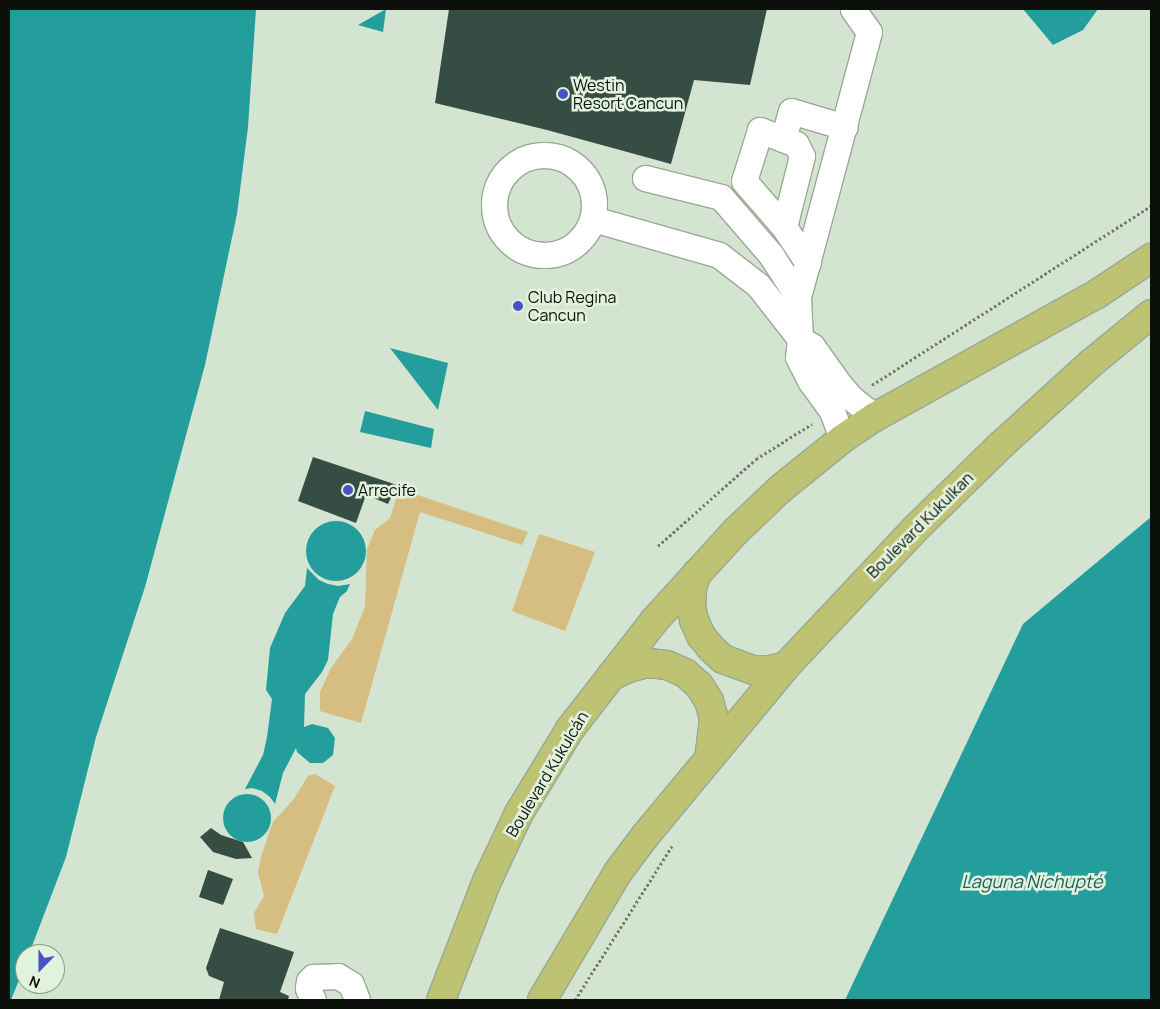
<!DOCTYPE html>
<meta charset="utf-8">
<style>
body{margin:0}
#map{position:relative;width:1160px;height:1009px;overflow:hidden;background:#d3e4d0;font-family:Manrope,sans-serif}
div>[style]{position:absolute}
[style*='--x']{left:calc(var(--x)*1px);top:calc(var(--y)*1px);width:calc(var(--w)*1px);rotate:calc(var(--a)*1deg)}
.green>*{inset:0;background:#d6bd82}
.water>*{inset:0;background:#249e9d}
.round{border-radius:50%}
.building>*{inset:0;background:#364d44}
.path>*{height:3px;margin-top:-1.5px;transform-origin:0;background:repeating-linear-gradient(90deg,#717c6f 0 2.5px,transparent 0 5px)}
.roads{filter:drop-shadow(1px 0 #99a996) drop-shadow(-1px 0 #99a996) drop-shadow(0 1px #99a996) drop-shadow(0 -1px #99a996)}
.minor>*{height:25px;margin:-12.5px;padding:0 12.5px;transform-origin:12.5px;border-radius:12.5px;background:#fff}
.minor>.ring{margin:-12.5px;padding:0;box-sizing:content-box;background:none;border:25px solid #fff;border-radius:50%}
.major>*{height:28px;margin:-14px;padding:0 14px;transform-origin:14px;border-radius:14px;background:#bdc372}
.dots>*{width:14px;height:14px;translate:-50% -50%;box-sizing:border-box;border:2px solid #e1f2dd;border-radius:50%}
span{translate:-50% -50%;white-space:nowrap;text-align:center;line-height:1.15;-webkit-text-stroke:5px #e1f2dd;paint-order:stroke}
.poi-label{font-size:16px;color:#0b100a}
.left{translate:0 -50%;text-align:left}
.street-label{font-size:16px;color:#0b100a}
.water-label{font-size:18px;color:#215e5e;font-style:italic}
.frame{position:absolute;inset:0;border:10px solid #0b100a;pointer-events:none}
.north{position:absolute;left:15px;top:944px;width:50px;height:50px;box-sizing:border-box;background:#e1f2dd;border:1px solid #8b9889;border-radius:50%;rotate:202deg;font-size:14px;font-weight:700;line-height:20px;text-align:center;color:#0b100a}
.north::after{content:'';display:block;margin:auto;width:18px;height:22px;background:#4852c7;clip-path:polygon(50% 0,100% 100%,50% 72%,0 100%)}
</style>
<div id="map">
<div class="green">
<i style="clip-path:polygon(398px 493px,412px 493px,528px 532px,522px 545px,420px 512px,361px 723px,320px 711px,320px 692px,331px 668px,352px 639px,365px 607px,367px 549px,375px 530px,390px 518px)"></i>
<i style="clip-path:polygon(539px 534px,595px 552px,565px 631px,512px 611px)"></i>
<i style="clip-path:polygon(315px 774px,335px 786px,277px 934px,256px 929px,254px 913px,264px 896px,258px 872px,261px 856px,273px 822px,293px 800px,308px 776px)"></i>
</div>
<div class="water">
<i style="clip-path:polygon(9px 9px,256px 9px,248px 127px,237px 214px,205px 365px,145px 587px,96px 737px,66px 857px,29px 954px,25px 954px,25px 965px,11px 1000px,9px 1000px)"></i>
<i style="clip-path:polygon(386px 9px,383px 32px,358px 25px)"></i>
<i style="clip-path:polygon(1023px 9px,1098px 9px,1083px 30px,1053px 45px)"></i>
<i style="clip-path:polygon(390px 348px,448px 363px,438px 410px)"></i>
<i style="clip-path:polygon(365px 411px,434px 429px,431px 448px,360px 432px)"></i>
<i style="clip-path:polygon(1151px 517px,1151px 1000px,845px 1000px,1023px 624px)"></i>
<i class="round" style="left:306px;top:521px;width:60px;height:60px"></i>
<i style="clip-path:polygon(307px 568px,319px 580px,328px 584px,338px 586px,350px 584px,347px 591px,340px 597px,333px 614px,328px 660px,322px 672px,305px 694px,304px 727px,312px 724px,328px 728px,335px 738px,333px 755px,323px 763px,310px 763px,297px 752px,296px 748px,283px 773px,275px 804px,270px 797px,262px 791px,252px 788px,245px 789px,263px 755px,267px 737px,272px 699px,266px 690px,270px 648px,285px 613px,305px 586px)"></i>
<i class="round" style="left:223px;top:794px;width:48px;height:48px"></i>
</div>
<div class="building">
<i style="clip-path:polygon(449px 9px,767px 9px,750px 85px,694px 80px,671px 164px,547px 130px,435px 103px)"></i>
<i style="clip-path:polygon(313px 457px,397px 485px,388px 504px,366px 495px,356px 523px,298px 501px)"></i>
<i style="clip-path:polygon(211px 828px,221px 835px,243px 842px,252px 858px,236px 859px,213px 852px,200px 837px)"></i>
<i style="clip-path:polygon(208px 870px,233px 879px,223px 905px,199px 897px)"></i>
<i style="clip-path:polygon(220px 928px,294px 952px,280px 992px,289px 996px,288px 1000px,219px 1000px,224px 982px,209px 976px,206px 968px)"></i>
</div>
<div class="path">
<i style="--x:872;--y:385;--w:331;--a:-32.7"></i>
<i style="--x:658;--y:546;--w:131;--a:-41.6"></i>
<i style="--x:756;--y:459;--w:66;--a:-32"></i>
<i style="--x:575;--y:1000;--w:182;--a:-57.8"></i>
</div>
<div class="roads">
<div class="minor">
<i style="--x:783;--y:139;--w:29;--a:-74"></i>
<i style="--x:791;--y:111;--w:56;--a:16.5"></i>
<i class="ring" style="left:494px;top:155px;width:75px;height:75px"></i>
<i style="--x:645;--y:178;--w:78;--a:14"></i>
<i style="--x:721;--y:197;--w:77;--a:49.2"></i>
<i style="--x:771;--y:255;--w:50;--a:57.3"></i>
<i style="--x:798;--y:297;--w:42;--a:87.3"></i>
<i style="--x:800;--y:339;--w:18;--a:96"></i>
<i style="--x:798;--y:357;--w:28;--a:63"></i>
<i style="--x:811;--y:382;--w:36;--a:54"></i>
<i style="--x:832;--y:411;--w:30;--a:70"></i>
<i style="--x:593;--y:219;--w:131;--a:15.9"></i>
<i style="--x:719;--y:255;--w:49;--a:37.6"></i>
<i style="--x:758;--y:285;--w:68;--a:52.1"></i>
<i style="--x:800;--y:339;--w:14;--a:30"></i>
<i style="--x:812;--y:346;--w:47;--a:54.6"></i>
<i style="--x:839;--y:384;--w:18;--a:49"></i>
<i style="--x:851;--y:398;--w:31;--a:38"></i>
<i style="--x:784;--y:227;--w:73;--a:-75.8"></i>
<i style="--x:802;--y:156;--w:13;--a:-117"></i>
<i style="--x:796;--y:144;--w:39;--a:-159"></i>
<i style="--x:760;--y:130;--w:53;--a:107.4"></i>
<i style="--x:744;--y:181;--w:61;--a:49"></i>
<i style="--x:784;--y:227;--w:43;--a:56.3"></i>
<i style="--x:798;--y:297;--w:274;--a:-75"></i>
<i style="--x:869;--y:32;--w:28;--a:-125"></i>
<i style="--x:313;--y:1000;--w:13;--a:-113"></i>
<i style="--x:308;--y:988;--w:7;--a:-82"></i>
<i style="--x:309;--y:981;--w:6;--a:-45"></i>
<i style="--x:313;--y:977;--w:25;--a:-2"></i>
<i style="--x:338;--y:976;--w:15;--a:32"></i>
<i style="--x:351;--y:984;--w:17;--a:69"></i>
</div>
<div class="major">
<i style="--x:697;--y:573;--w:16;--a:108"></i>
<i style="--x:692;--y:588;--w:17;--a:93"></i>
<i style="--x:691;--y:605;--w:15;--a:79"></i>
<i style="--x:694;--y:620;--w:17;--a:66"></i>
<i style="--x:701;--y:636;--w:16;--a:50"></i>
<i style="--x:711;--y:648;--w:16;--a:43"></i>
<i style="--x:723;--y:659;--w:33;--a:20"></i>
<i style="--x:754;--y:670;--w:16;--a:0"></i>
<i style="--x:770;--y:670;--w:16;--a:-14"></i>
<i style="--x:611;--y:676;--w:20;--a:-24"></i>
<i style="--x:629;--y:668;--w:20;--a:-15"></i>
<i style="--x:648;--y:663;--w:19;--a:6"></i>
<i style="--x:667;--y:665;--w:20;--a:24"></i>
<i style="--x:685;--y:673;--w:18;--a:41"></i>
<i style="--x:699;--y:685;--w:19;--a:58"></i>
<i style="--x:709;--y:701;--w:19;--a:74"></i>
<i style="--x:714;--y:719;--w:39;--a:97"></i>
<i style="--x:441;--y:1000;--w:128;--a:-68.9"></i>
<i style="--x:487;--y:881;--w:75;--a:-64.8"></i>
<i style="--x:519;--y:813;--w:98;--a:-58.7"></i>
<i style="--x:570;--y:729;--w:137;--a:-52.1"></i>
<i style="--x:654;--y:621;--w:122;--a:-47.7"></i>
<i style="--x:736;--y:531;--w:59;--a:-43.6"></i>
<i style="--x:779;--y:490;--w:81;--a:-39"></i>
<i style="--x:842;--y:439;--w:40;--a:-34"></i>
<i style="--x:875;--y:417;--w:254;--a:-29"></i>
<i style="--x:1097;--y:294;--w:65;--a:-33.7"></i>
<i style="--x:542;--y:1000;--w:149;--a:-59.3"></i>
<i style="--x:618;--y:872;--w:45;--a:-53.1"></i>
<i style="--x:645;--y:836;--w:221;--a:-50.3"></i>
<i style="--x:786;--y:666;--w:188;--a:-46.7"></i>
<i style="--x:915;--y:529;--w:119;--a:-44.3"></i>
<i style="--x:1000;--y:446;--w:122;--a:-42.3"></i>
<i style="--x:1090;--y:364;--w:79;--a:-39.3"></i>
</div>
</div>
<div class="dots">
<i style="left:563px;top:94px;background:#4852c7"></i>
<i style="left:518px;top:306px;background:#4852c7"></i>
<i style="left:348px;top:490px;background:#4852c7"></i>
</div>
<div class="poi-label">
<span class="left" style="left:573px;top:94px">Westin<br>Resort Cancun</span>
<span class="left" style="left:528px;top:306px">Club Regina<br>Cancun</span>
<span class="left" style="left:358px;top:490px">Arrecife</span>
</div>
<div class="street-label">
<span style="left:920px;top:525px;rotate:-45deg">Boulevard Kukulkan</span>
<span style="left:547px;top:774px;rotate:-59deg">Boulevard Kukulcán</span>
</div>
<div class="water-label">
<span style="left:1032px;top:881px">Laguna Nichupté</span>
</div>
<div class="frame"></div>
<div class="north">N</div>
</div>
